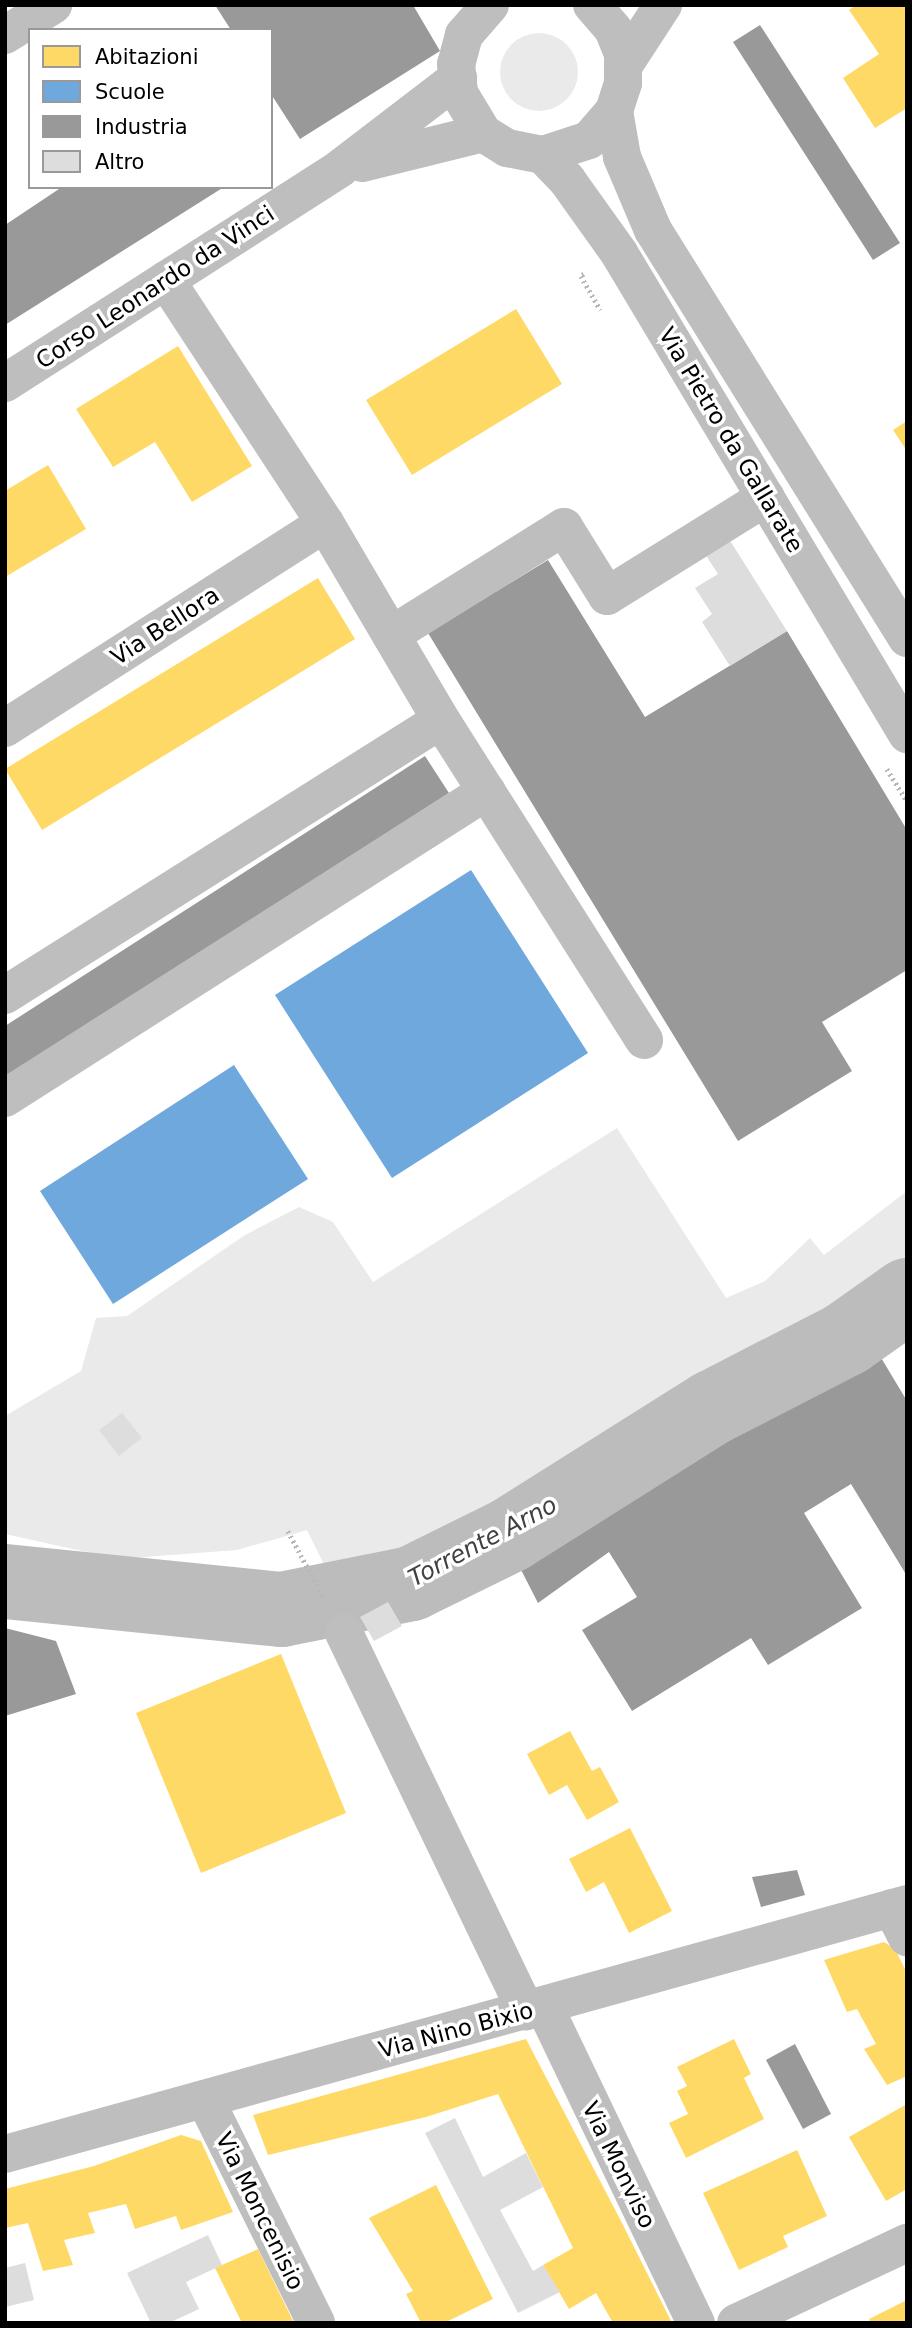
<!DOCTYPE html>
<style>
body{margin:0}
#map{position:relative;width:912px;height:2328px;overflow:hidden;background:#fff;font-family:"DejaVu Sans",sans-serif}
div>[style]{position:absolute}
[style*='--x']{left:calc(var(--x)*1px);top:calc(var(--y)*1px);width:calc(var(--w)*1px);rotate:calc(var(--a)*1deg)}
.green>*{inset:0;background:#eaeaea}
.round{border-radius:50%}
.homes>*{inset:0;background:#ffd966}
.schools>*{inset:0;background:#6fa8dc}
.industry>*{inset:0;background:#999}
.river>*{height:75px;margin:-37.5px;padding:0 37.5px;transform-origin:37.5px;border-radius:37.5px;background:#bcbcbc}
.building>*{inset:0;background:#ddd}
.path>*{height:4.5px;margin-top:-2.25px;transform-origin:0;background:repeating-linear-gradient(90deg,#b8b8b8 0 2px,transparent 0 5.5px)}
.minor>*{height:38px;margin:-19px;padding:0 19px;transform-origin:19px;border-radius:19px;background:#bebebe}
span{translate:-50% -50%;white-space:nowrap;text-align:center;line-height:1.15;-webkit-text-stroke:7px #fff;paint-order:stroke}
.street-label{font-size:23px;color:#000}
.water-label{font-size:24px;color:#414141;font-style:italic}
.frame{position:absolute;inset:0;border:7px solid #000;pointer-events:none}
.legend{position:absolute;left:28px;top:28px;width:245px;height:161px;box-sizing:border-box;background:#fff;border:2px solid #999;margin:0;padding:9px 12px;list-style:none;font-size:21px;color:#000}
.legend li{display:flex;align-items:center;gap:14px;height:35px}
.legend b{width:35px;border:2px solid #999}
</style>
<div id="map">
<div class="green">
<i class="round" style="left:500px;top:33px;width:78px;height:78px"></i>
<i style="clip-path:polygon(617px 1128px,726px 1298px,765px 1281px,810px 1238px,824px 1255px,907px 1191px,907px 1267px,858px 1302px,623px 1430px,473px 1523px,329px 1575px,307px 1530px,237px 1550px,118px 1559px,5px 1534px,5px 1416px,81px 1371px,96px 1318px,127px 1316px,245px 1235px,299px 1207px,333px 1222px,373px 1282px)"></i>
</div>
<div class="homes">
<i style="clip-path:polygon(856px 5px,907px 5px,907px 108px,875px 128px,843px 78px,879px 54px,849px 10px)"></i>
<i style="clip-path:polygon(516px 309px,562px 384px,412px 475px,366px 400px)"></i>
<i style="clip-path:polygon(178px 346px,252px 466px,192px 502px,155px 442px,113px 467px,76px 409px)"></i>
<i style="clip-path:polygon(907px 421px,907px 451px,893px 430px)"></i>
<i style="clip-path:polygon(48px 465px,86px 529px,5px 577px,5px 491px)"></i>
<i style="clip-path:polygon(318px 578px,355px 639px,42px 830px,5px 769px)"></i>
<i style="clip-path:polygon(281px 1654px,346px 1813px,201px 1873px,136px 1713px)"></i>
<i style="clip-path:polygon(570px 1731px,592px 1771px,600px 1767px,619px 1802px,587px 1820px,567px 1785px,549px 1795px,527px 1754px)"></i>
<i style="clip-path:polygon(630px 1828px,672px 1911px,629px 1933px,604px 1882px,586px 1892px,569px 1859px)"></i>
<i style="clip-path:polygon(884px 1942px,895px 1949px,907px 1973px,907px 2076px,887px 2085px,864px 2049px,876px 2044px,857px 2009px,847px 2012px,824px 1960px)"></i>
<i style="clip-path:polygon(526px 2039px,622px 2223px,672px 2323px,613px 2323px,596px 2293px,569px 2309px,543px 2265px,573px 2248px,498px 2094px,426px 2117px,268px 2155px,253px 2115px)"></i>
<i style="clip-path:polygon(734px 2039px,751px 2074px,744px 2078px,764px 2119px,686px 2158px,669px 2123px,688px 2114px,677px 2091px,687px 2086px,677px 2067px)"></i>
<i style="clip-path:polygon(907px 2104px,907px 2189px,886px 2201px,849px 2137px)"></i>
<i style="clip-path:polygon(181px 2135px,201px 2141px,233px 2212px,181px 2230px,176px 2216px,135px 2229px,126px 2204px,88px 2213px,95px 2233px,64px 2240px,73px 2265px,43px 2271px,28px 2223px,5px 2228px,5px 2189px,94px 2166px)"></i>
<i style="clip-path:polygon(797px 2150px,827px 2216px,783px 2236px,788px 2247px,739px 2270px,703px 2193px)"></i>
<i style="clip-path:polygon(436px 2185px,493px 2299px,444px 2323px,421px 2323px,406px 2294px,413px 2291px,369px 2218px)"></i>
<i style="clip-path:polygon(258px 2249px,294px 2323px,242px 2323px,215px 2268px)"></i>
<i style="clip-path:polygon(907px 2300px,907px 2323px,871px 2323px,869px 2319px)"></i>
</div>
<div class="schools">
<i style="clip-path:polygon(471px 870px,588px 1053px,392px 1178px,275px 995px)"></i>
<i style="clip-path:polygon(234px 1065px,308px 1179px,113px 1304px,40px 1191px)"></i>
</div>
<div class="industry">
<i style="clip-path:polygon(215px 5px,413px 5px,440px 51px,300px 139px,271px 94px,271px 30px,231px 30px)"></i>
<i style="clip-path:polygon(760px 25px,900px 243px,873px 260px,733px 42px)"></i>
<i style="clip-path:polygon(62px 187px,224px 187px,5px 325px,5px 225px)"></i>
<i style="clip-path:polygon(548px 560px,645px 717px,787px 631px,907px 830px,907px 970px,822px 1022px,852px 1071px,738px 1141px,428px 633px)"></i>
<i style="clip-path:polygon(425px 756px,449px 793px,5px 1078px,5px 1026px)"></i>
<i style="clip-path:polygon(871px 1341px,907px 1401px,907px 1576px,851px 1484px,804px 1513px,862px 1608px,768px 1665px,751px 1638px,632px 1711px,582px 1630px,637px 1597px,609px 1552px,538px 1603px,517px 1562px)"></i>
<i style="clip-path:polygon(5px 1628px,56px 1641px,76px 1694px,5px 1716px)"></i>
<i style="clip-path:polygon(797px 1870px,805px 1895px,761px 1907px,752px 1877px)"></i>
<i style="clip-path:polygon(795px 2044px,831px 2114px,803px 2129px,766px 2060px)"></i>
</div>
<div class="river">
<i style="--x:5;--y:1581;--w:277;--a:5.8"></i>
<i style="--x:281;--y:1609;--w:133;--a:-11.3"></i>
<i style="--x:411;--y:1583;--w:110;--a:-26.3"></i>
<i style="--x:510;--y:1534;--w:239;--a:-32.2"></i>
<i style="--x:712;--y:1407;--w:151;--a:-27.2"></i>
<i style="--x:846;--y:1338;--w:75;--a:-35.2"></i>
</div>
<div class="building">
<i style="clip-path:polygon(729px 539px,787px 631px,730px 666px,702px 622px,712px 614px,695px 588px,718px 574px,705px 554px)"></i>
<i style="clip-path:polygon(122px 1413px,142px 1438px,119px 1456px,99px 1430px)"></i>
<i style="clip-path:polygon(388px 1602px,402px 1626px,374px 1641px,360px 1617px)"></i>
<i style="clip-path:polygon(455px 2118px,483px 2177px,526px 2153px,543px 2187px,500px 2210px,533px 2271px,543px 2265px,560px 2292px,518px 2313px,425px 2133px)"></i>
<i style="clip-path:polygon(208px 2235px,222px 2265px,186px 2282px,199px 2309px,169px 2323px,151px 2323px,127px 2273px)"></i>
<i style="clip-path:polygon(25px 2263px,34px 2300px,5px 2307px,5px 2268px)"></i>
</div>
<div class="path">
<i style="--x:584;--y:274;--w:4;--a:146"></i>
<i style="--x:581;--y:276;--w:39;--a:60"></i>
<i style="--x:887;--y:769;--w:38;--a:58"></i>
<i style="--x:288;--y:1531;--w:76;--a:61.8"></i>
</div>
<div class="minor">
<i style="--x:490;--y:5;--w:40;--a:131"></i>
<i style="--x:464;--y:35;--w:30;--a:105"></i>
<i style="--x:456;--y:64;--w:29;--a:84"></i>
<i style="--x:459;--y:93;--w:47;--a:59"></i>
<i style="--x:483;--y:133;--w:28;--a:32"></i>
<i style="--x:507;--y:148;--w:37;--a:11"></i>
<i style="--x:543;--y:155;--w:48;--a:-18.1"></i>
<i style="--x:589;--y:140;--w:38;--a:-49"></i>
<i style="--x:614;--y:111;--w:29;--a:-72"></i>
<i style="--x:623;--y:83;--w:29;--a:-90"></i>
<i style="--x:623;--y:54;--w:27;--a:-112"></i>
<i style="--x:613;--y:29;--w:32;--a:-131"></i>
<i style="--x:5;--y:35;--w:57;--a:-32"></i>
<i style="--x:624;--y:65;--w:72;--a:-57"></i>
<i style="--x:614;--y:111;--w:47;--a:80.1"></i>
<i style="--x:622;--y:157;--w:79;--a:67"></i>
<i style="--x:653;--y:230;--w:481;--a:58.1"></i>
<i style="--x:543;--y:155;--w:35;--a:46"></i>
<i style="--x:567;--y:180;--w:90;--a:54.5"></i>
<i style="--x:619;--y:253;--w:561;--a:59.09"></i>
<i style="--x:362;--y:163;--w:125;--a:-13.9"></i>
<i style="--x:166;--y:280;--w:290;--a:56.8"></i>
<i style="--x:325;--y:523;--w:229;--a:59.5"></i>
<i style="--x:441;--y:720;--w:379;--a:57.6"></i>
<i style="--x:5;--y:383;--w:397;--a:-32.6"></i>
<i style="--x:339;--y:169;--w:150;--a:-37.4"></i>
<i style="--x:391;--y:635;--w:204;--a:-32"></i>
<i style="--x:564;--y:527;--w:81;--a:58.1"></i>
<i style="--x:607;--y:596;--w:187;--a:-31.9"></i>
<i style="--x:5;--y:728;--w:380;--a:-32.6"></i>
<i style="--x:5;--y:995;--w:515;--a:-32.24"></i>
<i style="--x:5;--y:1098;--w:571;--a:-32.49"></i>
<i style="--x:344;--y:1633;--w:420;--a:64.3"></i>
<i style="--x:892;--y:1908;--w:33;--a:63"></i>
<i style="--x:544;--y:2006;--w:352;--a:64.4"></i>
<i style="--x:205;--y:2099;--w:250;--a:63.6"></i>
<i style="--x:5;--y:2154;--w:936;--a:-15.49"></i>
<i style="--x:736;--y:2323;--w:189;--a:-25.1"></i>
</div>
<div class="street-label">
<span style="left:155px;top:287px;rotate:-33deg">Corso Leonardo da Vinci</span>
<span style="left:731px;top:440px;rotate:59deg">Via Pietro da Gallarate</span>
<span style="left:165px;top:626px;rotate:-33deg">Via Bellora</span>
<span style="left:456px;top:2030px;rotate:-15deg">Via Nino Bixio</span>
<span style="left:619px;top:2165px;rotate:64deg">Via Monviso</span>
<span style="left:260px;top:2211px;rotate:64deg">Via Moncenisio</span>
</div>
<div class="water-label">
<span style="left:483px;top:1542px;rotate:-28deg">Torrente Arno</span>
</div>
<div class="frame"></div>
<ul class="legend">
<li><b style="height:19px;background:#ffd966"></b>Abitazioni</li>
<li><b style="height:19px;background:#6fa8dc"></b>Scuole</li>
<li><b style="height:19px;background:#999"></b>Industria</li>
<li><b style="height:19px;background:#ddd"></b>Altro</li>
</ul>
</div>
